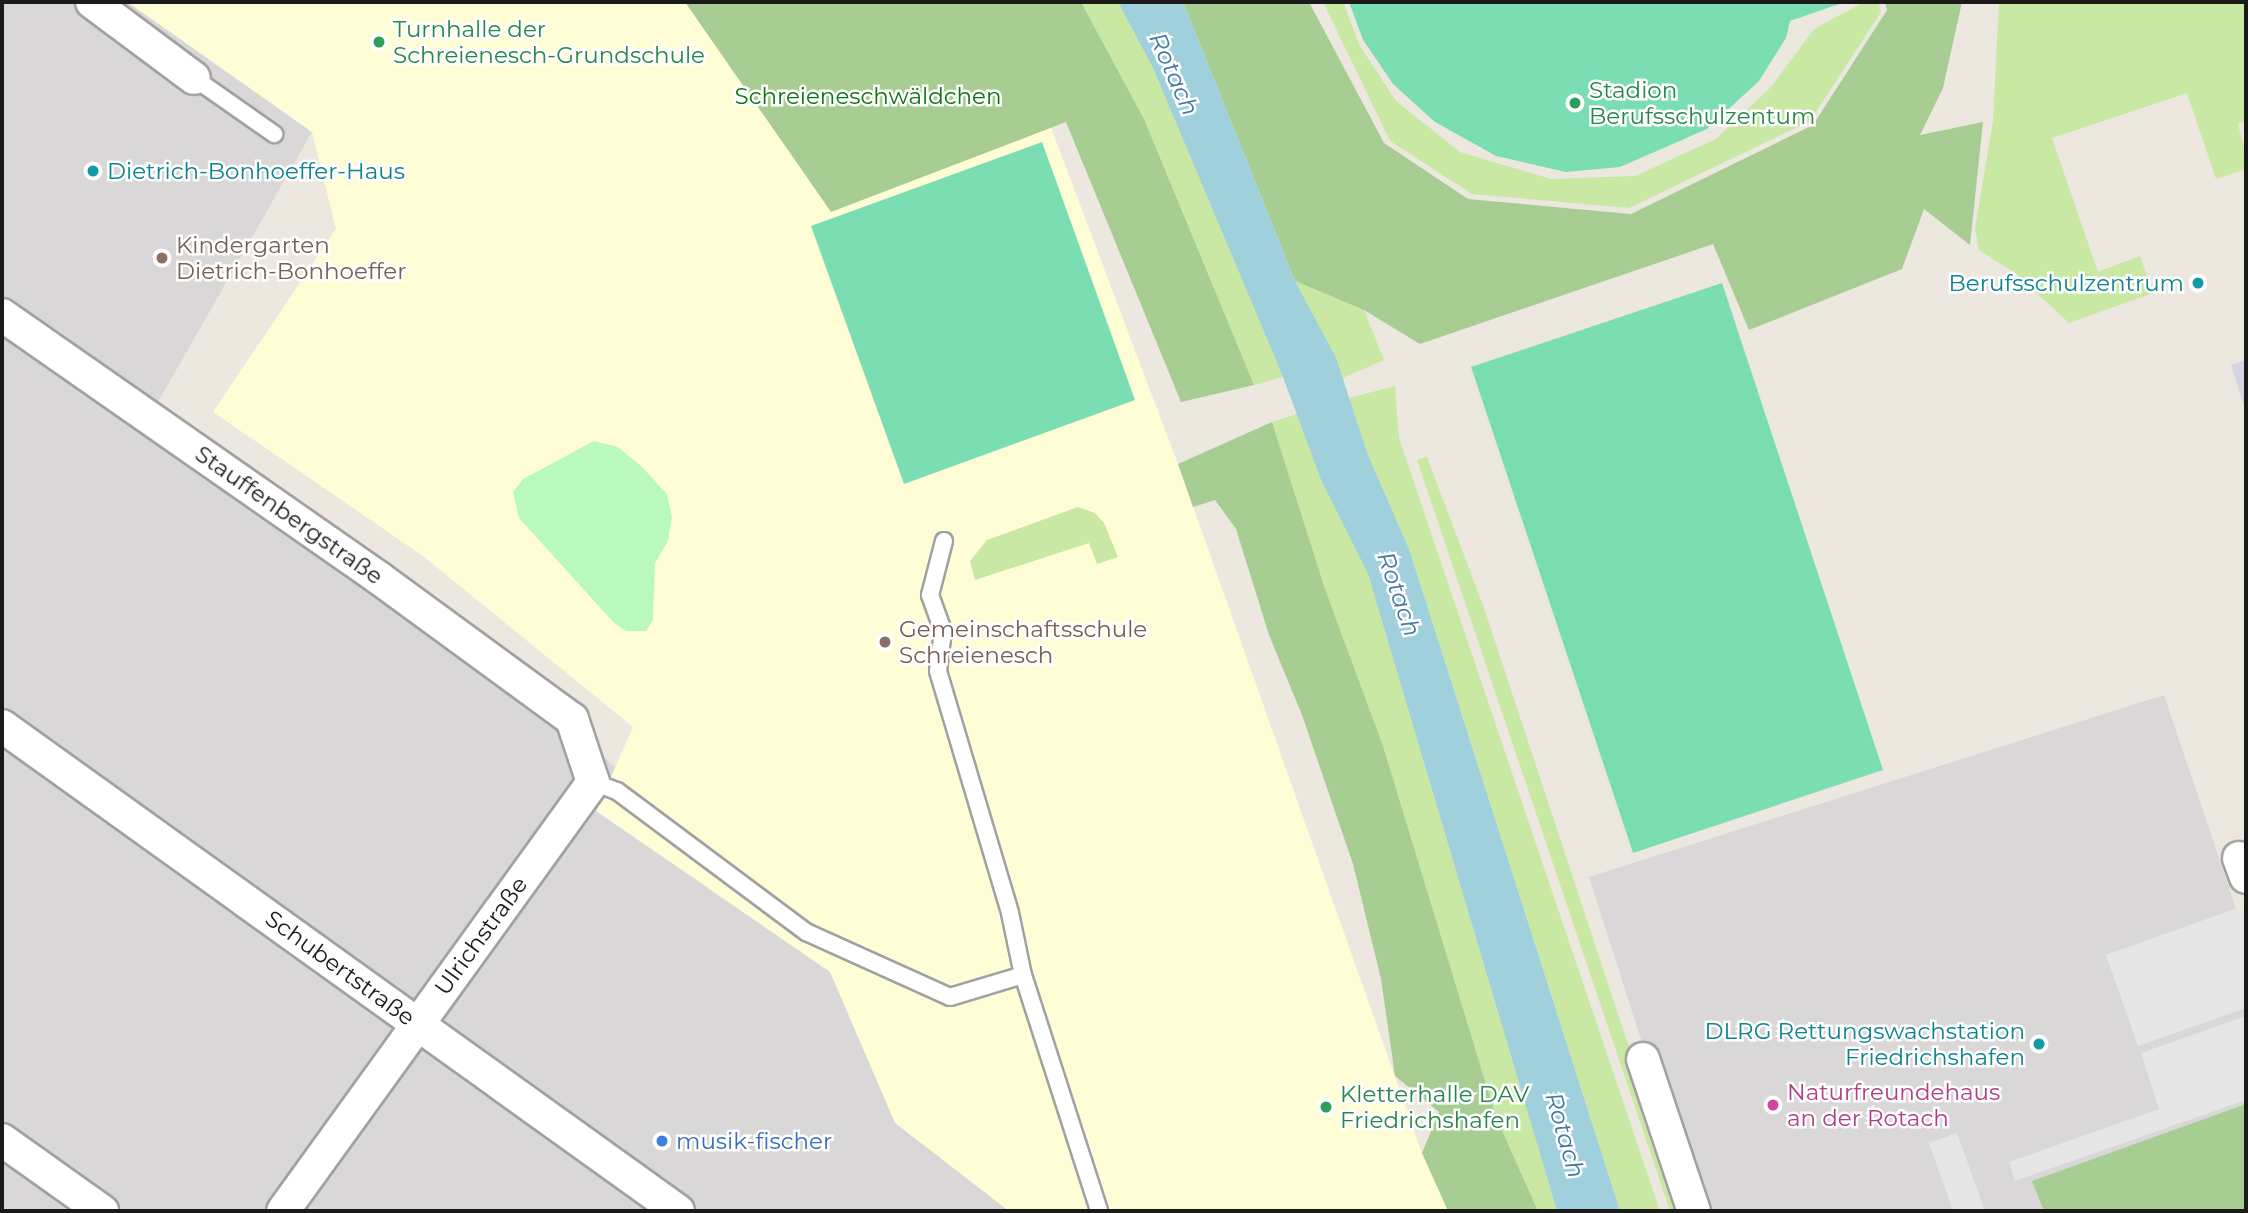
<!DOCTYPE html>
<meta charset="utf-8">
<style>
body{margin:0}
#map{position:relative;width:2248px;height:1213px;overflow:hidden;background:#ede8df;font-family:Montserrat,sans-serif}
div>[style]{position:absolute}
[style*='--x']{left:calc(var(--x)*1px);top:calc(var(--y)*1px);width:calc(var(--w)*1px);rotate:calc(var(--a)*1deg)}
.residential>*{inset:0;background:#d9d7d7}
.education>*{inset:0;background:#fffdd6}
.grass>*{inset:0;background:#c8e8a4}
.forest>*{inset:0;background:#a7cd93}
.park>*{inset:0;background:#baf9bc}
.pitch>*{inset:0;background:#7bdeb3}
.parking>*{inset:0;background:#e6e6e6}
.plaza>*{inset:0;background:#d4d5e2}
.water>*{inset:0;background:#9fd0db}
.roads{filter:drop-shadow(2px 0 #a1a1a1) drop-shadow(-2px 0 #a1a1a1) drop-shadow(0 2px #a1a1a1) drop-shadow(0 -2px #a1a1a1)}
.service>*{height:16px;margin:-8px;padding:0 8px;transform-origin:8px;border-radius:8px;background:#fff}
.minor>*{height:32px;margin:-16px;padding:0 16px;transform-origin:16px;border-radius:16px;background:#fff}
.dots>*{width:19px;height:19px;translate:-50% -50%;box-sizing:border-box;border:4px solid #fff;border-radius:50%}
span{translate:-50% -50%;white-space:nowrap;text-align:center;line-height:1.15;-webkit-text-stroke:5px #fff;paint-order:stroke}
.leisure-label{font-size:23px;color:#27864d}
.left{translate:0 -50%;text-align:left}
.park-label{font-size:23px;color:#0a770e}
.culture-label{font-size:23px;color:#0d838f}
.right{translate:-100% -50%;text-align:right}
.education-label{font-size:23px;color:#785e54}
.street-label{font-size:23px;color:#1a1a1a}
.hotel-label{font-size:23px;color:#b23c85}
.shop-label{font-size:23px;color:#366cbe}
.water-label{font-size:24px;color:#4478a2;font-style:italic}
.frame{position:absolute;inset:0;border:4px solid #1a1a1a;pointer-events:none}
</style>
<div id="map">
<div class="residential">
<i style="clip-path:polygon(2px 2px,127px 2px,312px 132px,158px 402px,919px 1009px,967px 1179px,1009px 1211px,2px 1211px)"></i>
<i style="clip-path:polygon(2164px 695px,2246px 938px,2246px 1211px,1696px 1211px,1589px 877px)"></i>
</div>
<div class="education">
<i style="clip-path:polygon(128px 2px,740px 2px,1045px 112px,1178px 464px,1422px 1153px,1448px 1211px,1009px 1211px,895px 1123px,830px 972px,596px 811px,633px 727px,423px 556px,213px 412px,336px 229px,312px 132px)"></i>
</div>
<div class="grass">
<i style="clip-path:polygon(1081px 2px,1118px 2px,1153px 68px,1283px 377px,1254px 385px,1144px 119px)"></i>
<i style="clip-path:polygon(1323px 2px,1343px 2px,1360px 46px,1396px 101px,1460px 152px,1551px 179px,1635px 176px,1716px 139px,1771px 87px,1814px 29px,1864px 2px,1878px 2px,1881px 12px,1810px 121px,1629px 208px,1472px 194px,1390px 141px)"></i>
<i style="clip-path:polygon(1999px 2px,2246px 2px,2246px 121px,2238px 124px,2246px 155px,2246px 169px,2216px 179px,2187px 93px,2052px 138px,2098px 272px,2140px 256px,2153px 293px,2069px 323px,2015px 273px,1979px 250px,1975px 229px,1993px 121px)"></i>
<i style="clip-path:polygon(1295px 281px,1364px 310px,1384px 360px,1343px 378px)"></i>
<i style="clip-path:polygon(1395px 386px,1399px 438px,1660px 1211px,1620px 1211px,1409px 549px,1368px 455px,1349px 398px)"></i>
<i style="clip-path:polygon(1297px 414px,1321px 480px,1368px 574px,1557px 1211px,1538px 1211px,1496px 1117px,1383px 746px,1325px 589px,1272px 422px)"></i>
<i style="clip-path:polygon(1427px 457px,1484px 608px,1683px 1211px,1670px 1211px,1417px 460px)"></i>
<i style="clip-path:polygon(1078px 507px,1095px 513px,1104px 523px,1118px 557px,1097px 564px,1089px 543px,975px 580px,970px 561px,987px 540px)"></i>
</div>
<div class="forest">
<i style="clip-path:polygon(685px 2px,1081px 2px,1144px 119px,1254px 385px,1181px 402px,1066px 122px,831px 212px)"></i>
<i style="clip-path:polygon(1183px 2px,1309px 2px,1384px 143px,1468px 199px,1631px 214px,1813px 125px,1887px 10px,1885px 2px,1962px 2px,1943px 88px,1920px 135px,1983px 122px,1970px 245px,1924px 209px,1902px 269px,1749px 330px,1713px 244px,1420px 344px,1364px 310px,1295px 281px)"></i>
<i style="clip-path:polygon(1272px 422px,1325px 589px,1383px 746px,1496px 1117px,1538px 1211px,1448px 1211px,1422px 1153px,1439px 1112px,1395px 1076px,1381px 979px,1353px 864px,1302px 715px,1269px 635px,1236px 529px,1215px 500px,1193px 507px,1178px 464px)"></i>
<i style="clip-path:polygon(2246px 1104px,2246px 1211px,2044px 1211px,2032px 1181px)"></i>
</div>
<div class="park">
<i style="clip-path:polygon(594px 441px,618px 447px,641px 466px,667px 494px,672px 517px,668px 541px,655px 563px,653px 620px,646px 631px,626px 631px,614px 623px,519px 518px,513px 492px,523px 479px)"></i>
</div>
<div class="pitch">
<i style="clip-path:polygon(1349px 2px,1845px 2px,1790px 21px,1786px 38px,1759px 81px,1707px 129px,1620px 167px,1566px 172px,1496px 156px,1435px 122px,1393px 84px,1363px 40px)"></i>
<i style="clip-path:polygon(1042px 142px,1135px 400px,904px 484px,811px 226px)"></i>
<i style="clip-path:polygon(1722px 283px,1883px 770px,1633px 853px,1471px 367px)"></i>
</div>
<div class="parking">
<i style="clip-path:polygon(2240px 907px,2246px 926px,2246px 1008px,2138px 1046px,2106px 955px)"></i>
<i style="clip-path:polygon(2246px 1016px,2246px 1100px,2015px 1181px,2009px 1162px,2159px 1109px,2141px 1053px)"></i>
<i style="clip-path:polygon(1957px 1133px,1985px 1211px,1953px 1211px,1929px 1143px)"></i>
</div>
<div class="plaza">
<i style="clip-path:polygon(2246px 360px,2246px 412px,2231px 365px)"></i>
</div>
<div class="water">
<i style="clip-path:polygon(1118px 2px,1183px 2px,1295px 281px,1336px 358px,1368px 455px,1409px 549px,1620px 1211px,1557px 1211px,1368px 574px,1321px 480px,1283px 377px,1153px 68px)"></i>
</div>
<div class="roads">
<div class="service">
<i style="--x:194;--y:78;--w:98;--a:35"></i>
<i style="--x:944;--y:541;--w:56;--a:104.5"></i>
<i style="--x:930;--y:595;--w:38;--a:70"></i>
<i style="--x:943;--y:631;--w:40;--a:97.1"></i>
<i style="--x:938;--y:671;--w:252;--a:73.4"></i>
<i style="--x:1010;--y:913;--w:63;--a:78.2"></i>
<i style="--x:593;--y:782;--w:26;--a:21"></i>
<i style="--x:617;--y:791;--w:236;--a:36.7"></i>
<i style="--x:806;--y:932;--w:158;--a:24.3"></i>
<i style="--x:950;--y:997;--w:76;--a:-16.8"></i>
<i style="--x:1023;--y:975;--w:248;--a:72.1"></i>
</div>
<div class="minor">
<i style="--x:92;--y:2;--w:127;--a:36.7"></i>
<i style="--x:2;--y:315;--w:460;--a:34.9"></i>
<i style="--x:379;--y:578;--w:239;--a:36.2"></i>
<i style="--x:572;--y:719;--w:66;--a:71.6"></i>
<i style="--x:593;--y:782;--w:529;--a:125.85"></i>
<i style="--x:2;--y:726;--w:832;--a:35.66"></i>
<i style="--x:2239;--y:858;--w:20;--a:70"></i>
<i style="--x:1643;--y:1059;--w:160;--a:71.5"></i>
<i style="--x:2;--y:1140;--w:123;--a:35.4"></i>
</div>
</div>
<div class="dots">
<i style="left:379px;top:42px;background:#2e9e5b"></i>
<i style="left:1575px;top:103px;background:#2e9e5b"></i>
<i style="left:93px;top:171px;background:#0f9aa8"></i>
<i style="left:162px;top:258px;background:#8d6e63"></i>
<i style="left:2198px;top:283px;background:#0f9aa8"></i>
<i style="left:885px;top:642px;background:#8d6e63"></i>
<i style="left:2039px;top:1044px;background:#0f9aa8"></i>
<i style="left:1773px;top:1105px;background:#d1479c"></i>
<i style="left:1326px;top:1107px;background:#2e9e5b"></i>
<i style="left:662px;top:1141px;background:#3f7fe0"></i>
</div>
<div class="leisure-label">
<span class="left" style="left:393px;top:42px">Turnhalle der<br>Schreienesch-Grundschule</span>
<span class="left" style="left:1589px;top:103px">Stadion<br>Berufsschulzentum</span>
<span class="left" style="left:1340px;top:1107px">Kletterhalle DAV<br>Friedrichshafen</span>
</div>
<div class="park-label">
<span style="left:868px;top:96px">Schreieneschwäldchen</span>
</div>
<div class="culture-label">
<span class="left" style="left:107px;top:171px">Dietrich-Bonhoeffer-Haus</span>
<span class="right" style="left:2184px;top:283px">Berufsschulzentrum</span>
<span class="right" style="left:2025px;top:1044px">DLRG Rettungswachstation<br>Friedrichshafen</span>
</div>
<div class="education-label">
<span class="left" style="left:176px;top:258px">Kindergarten<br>Dietrich-Bonhoeffer</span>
<span class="left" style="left:899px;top:642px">Gemeinschaftsschule<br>Schreienesch</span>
</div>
<div class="street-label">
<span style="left:289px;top:515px;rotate:35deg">Stauffenbergstraße</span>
<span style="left:481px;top:936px;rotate:-54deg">Ulrichstraße</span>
<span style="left:340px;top:968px;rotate:36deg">Schubertstraße</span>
</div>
<div class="hotel-label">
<span class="left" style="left:1787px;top:1105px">Naturfreundehaus<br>an der Rotach</span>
</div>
<div class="shop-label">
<span class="left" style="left:676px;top:1141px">musik-fischer</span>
</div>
<div class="water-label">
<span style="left:1174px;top:74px;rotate:66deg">Rotach</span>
<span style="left:1399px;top:594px;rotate:71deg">Rotach</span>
<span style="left:1565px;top:1135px;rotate:74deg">Rotach</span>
</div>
<div class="frame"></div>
</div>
